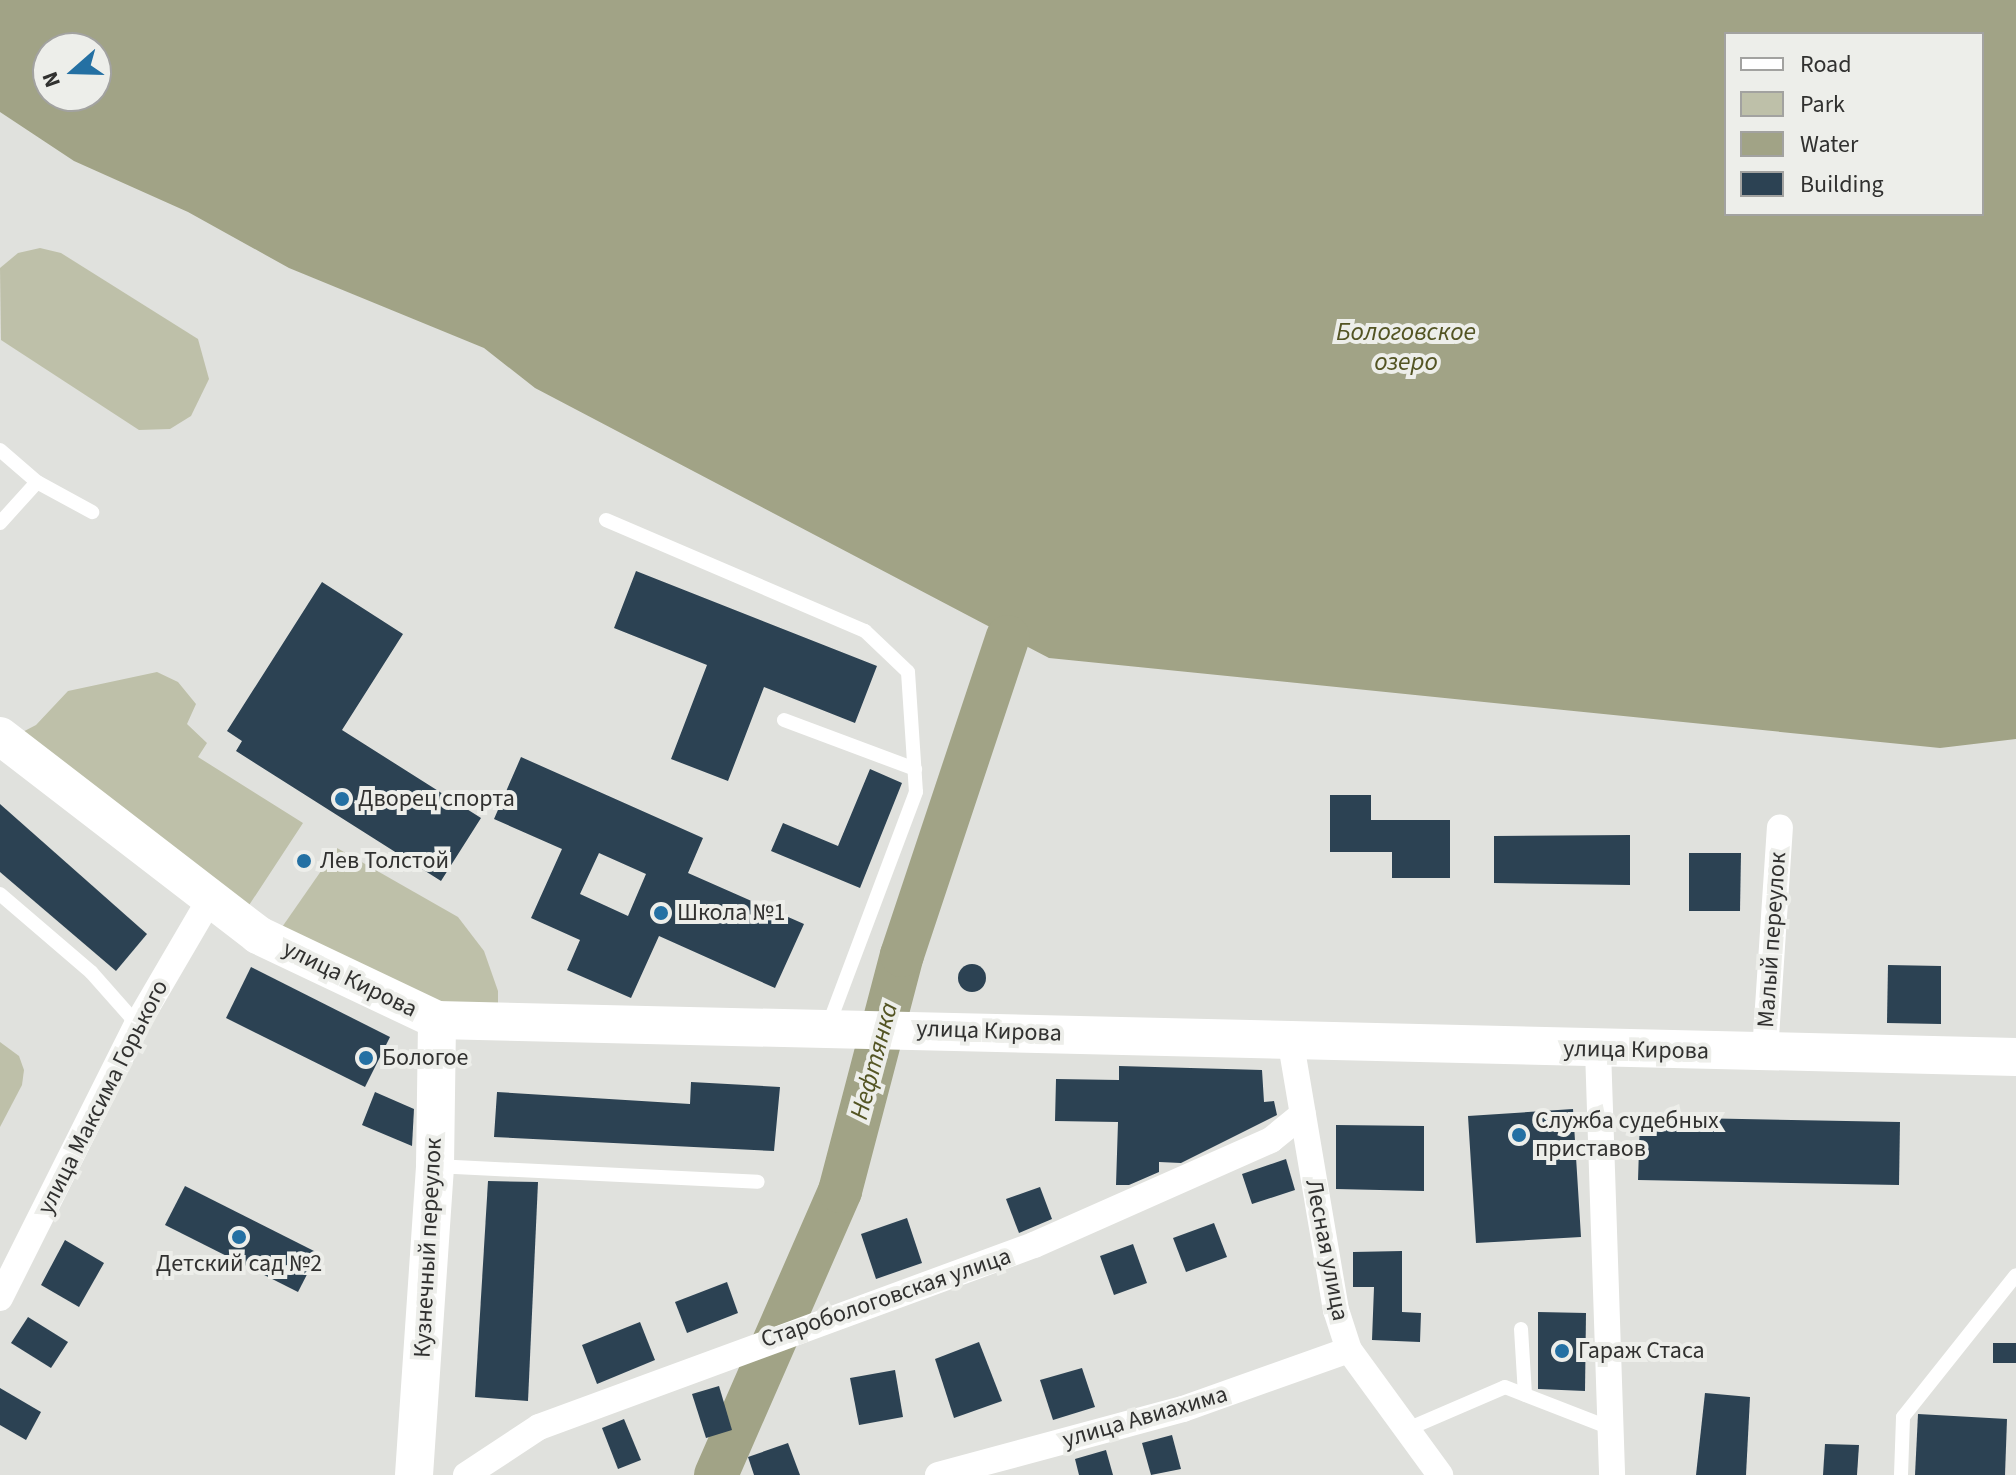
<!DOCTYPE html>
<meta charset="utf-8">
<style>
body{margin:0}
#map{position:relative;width:2016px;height:1475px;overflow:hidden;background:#e0e1dd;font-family:"Source Sans 3",sans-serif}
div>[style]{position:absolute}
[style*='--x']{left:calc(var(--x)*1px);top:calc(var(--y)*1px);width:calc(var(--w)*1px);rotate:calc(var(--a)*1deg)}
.green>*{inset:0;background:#bec0a9}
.water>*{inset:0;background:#a1a386}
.river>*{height:44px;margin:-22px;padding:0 22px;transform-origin:22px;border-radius:22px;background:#a1a386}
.building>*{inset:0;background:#2c4253}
.round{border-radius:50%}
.lane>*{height:14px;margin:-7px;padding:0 7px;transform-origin:7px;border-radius:7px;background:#fff}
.street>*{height:26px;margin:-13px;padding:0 13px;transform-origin:13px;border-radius:13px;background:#fff}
.secondary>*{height:38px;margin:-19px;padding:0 19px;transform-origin:19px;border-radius:19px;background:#fff}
.dots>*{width:22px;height:22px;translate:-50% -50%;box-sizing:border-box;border:4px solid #edeeea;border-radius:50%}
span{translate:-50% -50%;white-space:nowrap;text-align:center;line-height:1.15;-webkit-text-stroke:8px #edeeea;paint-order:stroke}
.poi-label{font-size:24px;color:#313130}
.left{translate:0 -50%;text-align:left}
.street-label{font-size:24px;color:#313130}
.water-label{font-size:26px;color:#535423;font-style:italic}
.legend{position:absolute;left:1724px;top:32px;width:260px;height:184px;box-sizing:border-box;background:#edeeea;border:2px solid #a2a2a0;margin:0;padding:10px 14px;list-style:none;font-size:24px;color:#313130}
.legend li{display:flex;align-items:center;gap:16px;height:40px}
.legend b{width:40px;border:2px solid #a2a2a0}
.north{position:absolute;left:32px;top:32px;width:80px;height:80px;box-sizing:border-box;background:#edeeea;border:2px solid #a2a2a0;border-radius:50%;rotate:250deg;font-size:22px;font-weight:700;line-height:32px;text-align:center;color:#313130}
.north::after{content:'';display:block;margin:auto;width:28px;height:36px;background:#2470a3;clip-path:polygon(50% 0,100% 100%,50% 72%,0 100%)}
</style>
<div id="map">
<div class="green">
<i style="clip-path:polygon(40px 248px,61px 253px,198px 339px,209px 379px,191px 416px,170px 429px,139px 430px,1px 340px,0 268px,18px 253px)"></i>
<i style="clip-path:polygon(157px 672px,178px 682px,196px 704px,187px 724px,207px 743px,198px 757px,303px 823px,238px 922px,11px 738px,36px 725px,68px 691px)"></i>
<i style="clip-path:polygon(337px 848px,458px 917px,484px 951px,498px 991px,498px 1012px,452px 1008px,271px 943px)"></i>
<i style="clip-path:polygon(0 1042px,19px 1056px,24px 1070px,22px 1085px,0 1127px)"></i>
</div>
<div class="water">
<i style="clip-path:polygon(evenodd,0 0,2016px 0,2016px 739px,1940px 748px,1049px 658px,535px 388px,484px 348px,289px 268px,188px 212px,74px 161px,0 112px,0 0,1726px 34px,1982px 34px,1982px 214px,1726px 214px,1726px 34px,0 0,48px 48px,96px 48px,96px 96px,48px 96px,48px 48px)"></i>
</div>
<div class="river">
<i style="--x:716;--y:1475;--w:310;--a:-66.4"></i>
<i style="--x:840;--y:1191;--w:244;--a:-75.3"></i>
<i style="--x:902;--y:955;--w:335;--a:-71.6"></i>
</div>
<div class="building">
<i style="clip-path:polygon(636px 571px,877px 666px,855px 723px,764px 687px,728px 781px,671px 759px,707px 665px,614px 628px)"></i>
<i style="clip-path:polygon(322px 582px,403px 634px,342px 730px,481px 818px,441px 881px,236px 751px,242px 741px,227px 731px)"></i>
<i style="clip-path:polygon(evenodd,521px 757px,703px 838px,688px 873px,804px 924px,775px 988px,659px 936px,631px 998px,567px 970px,580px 940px,531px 918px,562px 849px,494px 819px,521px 757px,599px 853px,646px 874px,628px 916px,580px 894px,599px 853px)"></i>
<i style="clip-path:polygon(870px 769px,902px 783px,860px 888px,771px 851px,783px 823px,838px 846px)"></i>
<i style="clip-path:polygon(1330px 795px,1371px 795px,1371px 820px,1450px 820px,1450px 878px,1392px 878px,1392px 852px,1330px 852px)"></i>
<i style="clip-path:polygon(0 804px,147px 934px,116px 971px,0 872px)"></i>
<i style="clip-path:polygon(1630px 835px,1630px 885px,1494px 883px,1494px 836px)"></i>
<i style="clip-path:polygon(1689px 853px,1741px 853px,1740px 911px,1689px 911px)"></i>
<i class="round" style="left:958px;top:964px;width:28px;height:28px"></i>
<i style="clip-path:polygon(1888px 965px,1941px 966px,1941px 1024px,1887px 1023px)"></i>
<i style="clip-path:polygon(251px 967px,390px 1037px,365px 1087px,226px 1018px)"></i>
<i style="clip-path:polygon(1119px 1066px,1262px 1070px,1264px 1102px,1274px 1101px,1277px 1115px,1181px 1163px,1159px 1162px,1159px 1172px,1129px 1185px,1116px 1185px,1118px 1122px,1055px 1121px,1056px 1079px,1119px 1080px)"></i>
<i style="clip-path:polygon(691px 1082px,780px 1087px,774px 1151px,494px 1137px,497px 1092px,690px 1104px)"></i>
<i style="clip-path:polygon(375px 1092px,414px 1109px,412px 1146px,362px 1125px)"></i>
<i style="clip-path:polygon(1573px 1109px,1581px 1237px,1476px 1243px,1468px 1116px)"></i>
<i style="clip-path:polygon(1640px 1117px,1900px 1122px,1899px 1185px,1638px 1180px)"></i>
<i style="clip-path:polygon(1336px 1125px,1424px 1126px,1424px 1191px,1336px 1189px)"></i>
<i style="clip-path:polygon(1286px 1159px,1295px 1190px,1252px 1204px,1242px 1174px)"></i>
<i style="clip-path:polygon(488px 1181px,538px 1182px,528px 1401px,475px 1397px)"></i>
<i style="clip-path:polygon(185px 1186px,318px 1253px,298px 1292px,165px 1225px)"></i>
<i style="clip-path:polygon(1040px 1187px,1052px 1219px,1019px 1233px,1006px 1199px)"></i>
<i style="clip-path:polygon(907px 1218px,922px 1263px,876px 1279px,861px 1234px)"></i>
<i style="clip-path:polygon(1214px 1223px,1227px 1257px,1186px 1272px,1173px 1238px)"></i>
<i style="clip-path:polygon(65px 1240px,104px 1263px,79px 1307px,41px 1285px)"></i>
<i style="clip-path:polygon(1133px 1244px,1147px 1283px,1114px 1295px,1100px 1256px)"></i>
<i style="clip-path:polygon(1402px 1251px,1402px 1312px,1421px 1313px,1420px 1342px,1372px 1340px,1374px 1287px,1353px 1287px,1353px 1252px)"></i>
<i style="clip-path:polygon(727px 1282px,738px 1313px,687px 1333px,675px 1302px)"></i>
<i style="clip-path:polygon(1538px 1312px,1586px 1313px,1585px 1391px,1538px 1389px)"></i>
<i style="clip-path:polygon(28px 1317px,68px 1342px,51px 1368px,11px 1343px)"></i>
<i style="clip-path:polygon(640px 1322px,655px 1360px,597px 1384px,582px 1345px)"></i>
<i style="clip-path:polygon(979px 1342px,1002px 1401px,954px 1418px,935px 1359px)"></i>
<i style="clip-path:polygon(1993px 1343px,2016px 1343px,2016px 1363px,1993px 1363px)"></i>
<i style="clip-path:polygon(1082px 1368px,1095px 1407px,1053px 1420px,1040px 1380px)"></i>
<i style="clip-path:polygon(895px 1370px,903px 1417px,859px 1425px,850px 1378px)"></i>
<i style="clip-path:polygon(719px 1386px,732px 1430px,706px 1438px,692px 1394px)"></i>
<i style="clip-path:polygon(0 1388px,41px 1412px,26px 1440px,0 1425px)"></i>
<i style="clip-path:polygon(1705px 1393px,1750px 1397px,1746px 1475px,1696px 1475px)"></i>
<i style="clip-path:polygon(1918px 1414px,2007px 1419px,2005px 1475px,1915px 1475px)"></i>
<i style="clip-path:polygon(624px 1419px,641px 1460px,618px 1469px,602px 1428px)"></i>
<i style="clip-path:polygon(1172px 1435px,1181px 1469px,1151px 1475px,1142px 1443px)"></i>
<i style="clip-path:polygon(788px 1443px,800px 1475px,754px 1475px,748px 1457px)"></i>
<i style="clip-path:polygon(1825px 1444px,1859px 1445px,1857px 1475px,1823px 1475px)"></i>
<i style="clip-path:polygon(1106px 1450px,1113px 1475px,1079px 1475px,1075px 1459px)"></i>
</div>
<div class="lane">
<i style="--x:0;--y:450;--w:49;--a:40.9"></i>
<i style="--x:606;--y:520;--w:282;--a:23.2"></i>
<i style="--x:865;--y:631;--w:59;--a:43.6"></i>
<i style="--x:908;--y:672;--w:120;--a:86.2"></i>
<i style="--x:916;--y:792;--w:250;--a:110.6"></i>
<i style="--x:0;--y:523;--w:55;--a:-47.9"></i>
<i style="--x:37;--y:482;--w:63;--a:28.6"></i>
<i style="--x:784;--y:720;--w:140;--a:20.5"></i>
<i style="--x:0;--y:894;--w:120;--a:40.6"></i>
<i style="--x:91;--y:972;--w:69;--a:48.5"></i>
<i style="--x:435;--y:1166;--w:323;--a:2.8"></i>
<i style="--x:1521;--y:1329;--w:66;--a:86.5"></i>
<i style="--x:1410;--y:1428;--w:103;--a:-23.3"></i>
<i style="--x:1505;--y:1387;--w:113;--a:21.3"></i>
<i style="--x:1901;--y:1475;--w:58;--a:-88"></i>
<i style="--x:1903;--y:1417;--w:181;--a:-51.5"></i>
</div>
<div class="street">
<i style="--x:1291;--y:1044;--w:270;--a:80.4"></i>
<i style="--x:1336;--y:1310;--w:42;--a:72"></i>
<i style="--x:1349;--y:1350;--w:155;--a:53.9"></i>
<i style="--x:1598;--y:1050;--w:425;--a:88.1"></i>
<i style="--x:1765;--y:1052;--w:225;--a:-86.2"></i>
<i style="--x:0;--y:1298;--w:306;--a:-63.4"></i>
<i style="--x:137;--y:1024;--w:145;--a:-59.7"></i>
<i style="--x:466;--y:1475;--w:87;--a:-33.3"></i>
<i style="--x:539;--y:1427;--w:527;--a:-20.19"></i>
<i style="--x:1034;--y:1245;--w:259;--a:-23.9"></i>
<i style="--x:1271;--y:1140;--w:41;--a:-39.1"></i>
<i style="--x:938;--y:1475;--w:254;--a:-15.1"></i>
<i style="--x:1183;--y:1409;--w:176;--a:-19.6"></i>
</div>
<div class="secondary">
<i style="--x:0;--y:736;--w:326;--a:37.6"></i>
<i style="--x:258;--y:935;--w:198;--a:25.4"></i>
<i style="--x:437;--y:1020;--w:1579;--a:1.34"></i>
<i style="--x:414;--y:1475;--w:310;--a:-86.1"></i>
<i style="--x:435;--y:1166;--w:146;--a:-89.2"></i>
</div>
<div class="dots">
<i style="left:342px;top:799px;background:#2470a3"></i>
<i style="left:304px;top:861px;background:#2470a3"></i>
<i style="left:661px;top:913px;background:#2470a3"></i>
<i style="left:366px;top:1058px;background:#2470a3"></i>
<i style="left:1519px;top:1135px;background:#2470a3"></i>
<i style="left:239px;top:1237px;background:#2470a3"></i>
<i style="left:1562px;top:1351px;background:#2470a3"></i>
</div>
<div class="poi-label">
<span class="left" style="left:358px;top:799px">Дворец спорта</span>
<span class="left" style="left:320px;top:861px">Лев Толстой</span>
<span class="left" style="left:677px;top:913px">Школа №1</span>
<span class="left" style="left:382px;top:1058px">Бологое</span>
<span class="left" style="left:1535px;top:1135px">Служба судебных<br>приставов</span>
<span style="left:239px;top:1264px">Детский сад №2</span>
<span class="left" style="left:1578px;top:1351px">Гараж Стаса</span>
</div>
<div class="street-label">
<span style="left:1772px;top:940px;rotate:-86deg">Малый переулок</span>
<span style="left:350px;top:979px;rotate:26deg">улица Кирова</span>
<span style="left:989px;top:1031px;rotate:2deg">улица Кирова</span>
<span style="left:1636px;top:1050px;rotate:1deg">улица Кирова</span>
<span style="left:103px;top:1097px;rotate:-63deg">улица Максима Горького</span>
<span style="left:428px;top:1248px;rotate:-87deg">Кузнечный переулок</span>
<span style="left:1327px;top:1250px;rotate:79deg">Лесная улица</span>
<span style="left:886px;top:1298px;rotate:-19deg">Старобологовская улица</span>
<span style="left:1145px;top:1417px;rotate:-16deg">улица Авиахима</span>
</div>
<div class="water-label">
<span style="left:1406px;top:347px">Бологовское<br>озеро</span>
<span style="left:874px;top:1061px;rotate:-75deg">Нефтянка</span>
</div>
<ul class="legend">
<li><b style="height:10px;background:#fff"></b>Road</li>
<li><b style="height:22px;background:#bec0a9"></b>Park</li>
<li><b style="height:22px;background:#a1a386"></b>Water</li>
<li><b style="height:22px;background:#2c4253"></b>Building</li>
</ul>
<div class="north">N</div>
</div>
